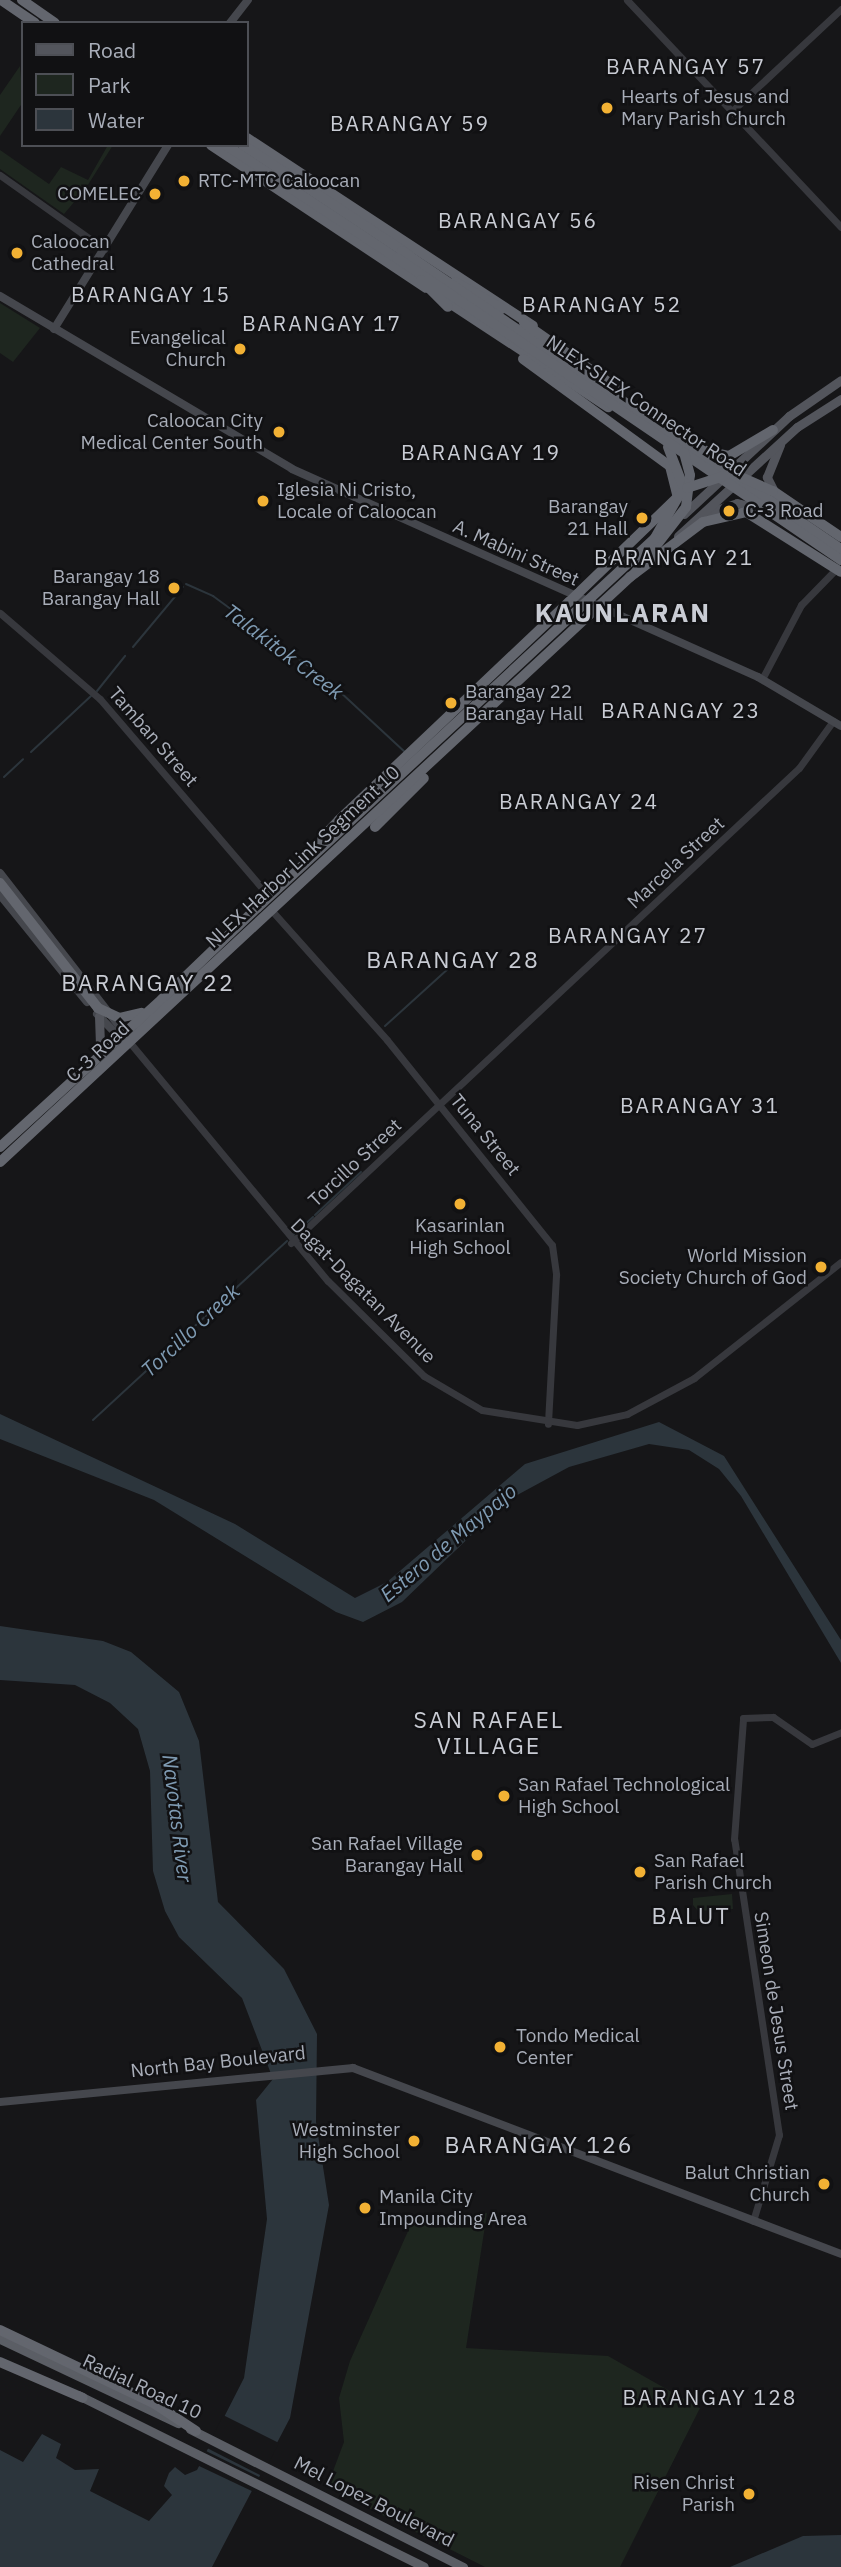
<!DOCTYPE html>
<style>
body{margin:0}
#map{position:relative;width:841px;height:2567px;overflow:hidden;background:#161618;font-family:"IBM Plex Sans",sans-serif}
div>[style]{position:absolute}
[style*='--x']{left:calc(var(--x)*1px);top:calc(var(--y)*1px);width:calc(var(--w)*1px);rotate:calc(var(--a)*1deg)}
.green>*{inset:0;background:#1e261f}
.water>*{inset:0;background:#2c353c}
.pier>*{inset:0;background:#161618}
.stream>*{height:2px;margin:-1px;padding:0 1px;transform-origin:1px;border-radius:1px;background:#2c353c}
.tertiary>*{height:7px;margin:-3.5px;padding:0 3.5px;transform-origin:3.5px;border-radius:3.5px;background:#37383d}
.secondary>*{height:8px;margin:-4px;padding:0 4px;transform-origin:4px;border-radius:4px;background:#45474d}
.primary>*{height:9px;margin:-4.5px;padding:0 4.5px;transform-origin:4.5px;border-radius:4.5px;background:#53555c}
.trunk>*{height:9px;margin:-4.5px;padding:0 4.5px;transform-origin:4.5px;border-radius:4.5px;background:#5b5e65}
.motorway>*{height:10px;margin:-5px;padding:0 5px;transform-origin:5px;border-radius:5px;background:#63666e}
.motorway-bridge>*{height:10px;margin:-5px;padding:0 5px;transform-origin:5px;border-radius:5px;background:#63666e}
.dots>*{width:19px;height:19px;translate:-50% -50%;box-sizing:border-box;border:4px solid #111113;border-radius:50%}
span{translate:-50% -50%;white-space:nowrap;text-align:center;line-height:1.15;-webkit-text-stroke:5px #111113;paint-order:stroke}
.poi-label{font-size:19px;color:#a8adb8}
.left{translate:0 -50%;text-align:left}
.right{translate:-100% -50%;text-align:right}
.street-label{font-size:19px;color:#a8adb8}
.neighbourhood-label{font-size:21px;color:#c9ccd4;letter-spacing:2px}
.water-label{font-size:21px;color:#7f9bb3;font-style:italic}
.quarter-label{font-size:23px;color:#c9ccd4;letter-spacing:2px}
.district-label{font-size:26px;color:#c9ccd4;font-weight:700;letter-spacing:2px}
.legend{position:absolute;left:21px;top:21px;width:228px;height:126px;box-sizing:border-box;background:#111113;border:2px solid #4d4f55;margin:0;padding:9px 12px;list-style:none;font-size:21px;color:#a8adb8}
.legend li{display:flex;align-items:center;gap:14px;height:35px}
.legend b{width:35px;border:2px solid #4d4f55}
</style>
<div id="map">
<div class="green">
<i style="clip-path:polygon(20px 66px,23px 102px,0 136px,0 95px)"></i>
<i style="clip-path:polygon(108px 145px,113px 145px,86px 188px,64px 214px,0 169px,0 150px,49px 184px,61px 167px,88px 180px)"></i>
<i style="clip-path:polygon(0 303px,40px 328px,13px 362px,0 353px)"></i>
<i style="clip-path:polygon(732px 1894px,733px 1909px,698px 1911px,693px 1905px,693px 1898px)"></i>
<i style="clip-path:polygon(487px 2213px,466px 2348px,608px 2356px,700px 2408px,620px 2567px,485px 2567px,327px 2487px,344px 2442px,339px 2398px,350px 2361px,413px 2220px)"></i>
</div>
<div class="water">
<i style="clip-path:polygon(0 1414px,235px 1524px,355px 1598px,387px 1582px,525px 1464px,659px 1422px,724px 1456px,841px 1640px,841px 1663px,741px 1496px,719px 1469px,689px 1450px,649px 1444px,569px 1467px,508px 1500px,402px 1602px,363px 1622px,336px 1612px,154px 1500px,0 1439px)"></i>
<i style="clip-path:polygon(0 1626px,103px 1641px,131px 1652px,179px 1692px,199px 1741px,218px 1902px,284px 1969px,317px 2034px,316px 2122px,329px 2205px,290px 2418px,212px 2567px,0 2567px,0 2450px,23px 2462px,42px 2434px,61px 2444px,56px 2458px,75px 2470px,99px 2469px,90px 2491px,149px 2521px,172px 2495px,164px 2486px,169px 2473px,175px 2467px,185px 2475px,197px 2470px,244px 2378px,267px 2219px,256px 2100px,273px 2079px,242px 1998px,179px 1937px,165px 1911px,153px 1871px,150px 1771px,138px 1729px,110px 1703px,75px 1685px,0 1680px)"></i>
<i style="clip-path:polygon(841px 2535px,841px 2567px,730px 2567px,803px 2536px)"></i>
</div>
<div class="pier">
<i style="clip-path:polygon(223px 2415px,279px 2443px,262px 2476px,207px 2448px)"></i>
<i style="clip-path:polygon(204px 2450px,263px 2479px,256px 2493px,197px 2465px)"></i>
</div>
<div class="stream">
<i style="--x:327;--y:188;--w:13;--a:-58"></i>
<i style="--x:186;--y:584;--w:30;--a:24"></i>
<i style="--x:213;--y:596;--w:139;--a:36.2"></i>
<i style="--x:325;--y:678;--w:110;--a:42.8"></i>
<i style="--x:133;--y:647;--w:78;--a:-50.2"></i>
<i style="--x:97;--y:691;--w:45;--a:-51.3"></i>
<i style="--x:31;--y:752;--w:82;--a:-43"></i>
<i style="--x:4;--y:777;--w:26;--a:-43"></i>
<i style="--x:385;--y:1026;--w:86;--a:-42.2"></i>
<i style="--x:315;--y:1215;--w:63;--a:-43.1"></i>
<i style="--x:293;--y:1235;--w:27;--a:-42"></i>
<i style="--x:93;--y:1420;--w:264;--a:-42.7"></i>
</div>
<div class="tertiary">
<i style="--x:627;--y:0;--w:312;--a:46.7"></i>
<i style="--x:732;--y:111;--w:149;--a:-43.1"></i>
<i style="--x:0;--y:175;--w:128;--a:35.4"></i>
<i style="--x:0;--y:613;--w:132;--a:40.7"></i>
<i style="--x:100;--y:699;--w:258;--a:49.4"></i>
<i style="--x:762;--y:679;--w:84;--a:-62.2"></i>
<i style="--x:801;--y:605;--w:52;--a:-45.8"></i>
<i style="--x:273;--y:912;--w:171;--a:48.3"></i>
<i style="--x:387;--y:1040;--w:263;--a:51.2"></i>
<i style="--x:552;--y:1245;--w:30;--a:82"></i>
<i style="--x:556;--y:1275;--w:149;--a:93.1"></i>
<i style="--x:131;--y:1044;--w:308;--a:50.3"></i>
<i style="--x:328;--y:1281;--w:135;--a:44.7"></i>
<i style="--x:424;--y:1376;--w:67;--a:30.4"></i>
<i style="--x:482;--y:1410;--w:96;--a:9"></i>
<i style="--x:577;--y:1425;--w:51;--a:-12.4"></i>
<i style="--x:627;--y:1414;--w:76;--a:-28.2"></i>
<i style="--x:694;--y:1378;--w:187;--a:-38.3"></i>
<i style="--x:291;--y:1243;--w:695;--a:-43.08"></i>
<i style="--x:799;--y:768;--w:58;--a:-54.1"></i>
<i style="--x:753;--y:2221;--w:90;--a:-73.2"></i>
<i style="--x:779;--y:2135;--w:299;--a:-98.6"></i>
<i style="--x:734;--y:1839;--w:121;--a:-85.7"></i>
<i style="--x:743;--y:1718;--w:30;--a:-2"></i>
<i style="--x:773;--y:1717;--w:47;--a:34.7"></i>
<i style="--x:812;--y:1744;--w:31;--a:-22"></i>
</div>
<div class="secondary">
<i style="--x:230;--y:23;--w:29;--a:-52"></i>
<i style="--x:0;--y:296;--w:339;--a:30.6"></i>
<i style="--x:292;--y:469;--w:510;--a:24.05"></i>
<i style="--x:758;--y:677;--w:96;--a:30.6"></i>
<i style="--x:54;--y:329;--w:216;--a:-58.2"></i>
<i style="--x:0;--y:873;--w:207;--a:52.1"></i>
<i style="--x:0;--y:895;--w:138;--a:50.9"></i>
<i style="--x:97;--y:1014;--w:36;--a:46"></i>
<i style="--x:0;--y:2102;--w:355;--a:-5.5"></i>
<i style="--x:353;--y:2068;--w:522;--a:20.86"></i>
</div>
<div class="primary">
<i style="--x:779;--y:501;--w:27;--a:-117"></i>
<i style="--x:767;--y:477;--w:35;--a:-68"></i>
<i style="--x:710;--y:512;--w:28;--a:-18"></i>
<i style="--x:737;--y:503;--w:24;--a:15"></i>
<i style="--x:684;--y:514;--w:144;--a:-43"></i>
<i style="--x:789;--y:416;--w:63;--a:-34.7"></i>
<i style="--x:678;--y:536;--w:161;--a:-42.5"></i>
<i style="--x:797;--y:427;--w:52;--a:-32.5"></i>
<i style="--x:99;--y:1016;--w:36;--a:88"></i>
</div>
<div class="trunk">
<i style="--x:0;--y:2339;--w:197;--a:25.3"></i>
<i style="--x:78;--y:2395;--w:386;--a:26.4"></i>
<i style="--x:190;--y:2429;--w:306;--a:26.8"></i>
</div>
<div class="motorway">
<i style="--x:1;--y:0;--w:41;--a:34.1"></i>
<i style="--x:22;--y:0;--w:40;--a:34.9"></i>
<i style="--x:247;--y:138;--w:342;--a:33.3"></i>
<i style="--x:211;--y:145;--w:258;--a:33.6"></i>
<i style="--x:226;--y:145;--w:205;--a:33.5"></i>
<i style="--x:243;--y:145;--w:199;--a:33.5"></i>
<i style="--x:455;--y:282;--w:54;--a:29.9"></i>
<i style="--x:442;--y:298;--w:199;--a:33.3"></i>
<i style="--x:523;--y:359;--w:182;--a:36.1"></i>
<i style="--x:670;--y:466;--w:32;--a:76"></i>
<i style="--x:678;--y:497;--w:47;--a:119.3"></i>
<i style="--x:668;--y:447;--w:47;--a:68.9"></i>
<i style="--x:703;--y:450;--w:27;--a:13"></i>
<i style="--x:729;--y:456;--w:51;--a:-30.6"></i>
<i style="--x:773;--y:491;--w:82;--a:34.1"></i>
<i style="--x:339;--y:820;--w:317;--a:-43.5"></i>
<i style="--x:0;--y:883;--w:159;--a:51.9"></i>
<i style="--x:162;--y:999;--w:132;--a:-43.8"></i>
<i style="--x:0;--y:2330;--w:172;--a:25.5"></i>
<i style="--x:155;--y:2404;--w:49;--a:33.4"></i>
<i style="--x:0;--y:2362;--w:90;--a:23.4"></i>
</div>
<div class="motorway-bridge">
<i style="--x:402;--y:251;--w:531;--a:34.17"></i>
<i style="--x:397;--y:258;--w:537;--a:34.22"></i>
<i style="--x:421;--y:280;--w:38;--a:45"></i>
<i style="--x:524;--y:323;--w:113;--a:35"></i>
<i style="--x:741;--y:477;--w:35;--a:24"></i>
<i style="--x:635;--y:573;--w:83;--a:-52.3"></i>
<i style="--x:686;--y:507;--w:32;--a:-83"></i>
<i style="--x:690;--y:475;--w:23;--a:-105"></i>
<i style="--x:569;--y:602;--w:164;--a:-44"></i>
<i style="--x:687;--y:488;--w:38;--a:-18"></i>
<i style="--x:375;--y:827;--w:69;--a:-45"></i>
<i style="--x:306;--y:855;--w:48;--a:-46.7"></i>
<i style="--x:257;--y:908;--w:543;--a:-42.91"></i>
<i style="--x:98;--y:1008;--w:23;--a:25"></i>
<i style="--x:119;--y:1018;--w:23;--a:-13"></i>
<i style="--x:0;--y:1147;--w:219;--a:-42.4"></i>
<i style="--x:0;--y:1162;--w:860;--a:-42.88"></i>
<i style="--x:630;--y:577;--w:91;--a:-37"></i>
<i style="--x:703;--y:522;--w:44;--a:-13.1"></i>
<i style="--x:746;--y:512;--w:112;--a:32.3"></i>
</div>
<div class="dots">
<i style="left:607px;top:108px;background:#f2b134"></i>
<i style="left:184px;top:181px;background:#f2b134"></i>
<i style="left:155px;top:194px;background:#f2b134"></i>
<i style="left:17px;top:253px;background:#f2b134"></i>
<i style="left:240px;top:349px;background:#f2b134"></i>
<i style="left:279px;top:432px;background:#f2b134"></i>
<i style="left:263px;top:501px;background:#f2b134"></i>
<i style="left:729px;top:511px;background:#f2b134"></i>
<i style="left:642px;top:518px;background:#f2b134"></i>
<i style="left:174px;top:588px;background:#f2b134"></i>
<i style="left:451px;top:703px;background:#f2b134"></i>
<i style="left:460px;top:1204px;background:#f2b134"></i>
<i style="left:821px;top:1267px;background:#f2b134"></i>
<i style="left:504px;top:1796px;background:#f2b134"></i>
<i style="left:477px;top:1855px;background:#f2b134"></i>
<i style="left:640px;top:1872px;background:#f2b134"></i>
<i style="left:500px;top:2047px;background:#f2b134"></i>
<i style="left:414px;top:2141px;background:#f2b134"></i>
<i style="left:824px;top:2184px;background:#f2b134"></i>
<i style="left:365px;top:2208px;background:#f2b134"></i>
<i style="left:749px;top:2494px;background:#f2b134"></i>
</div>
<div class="poi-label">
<span class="left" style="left:621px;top:108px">Hearts of Jesus and<br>Mary Parish Church</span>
<span class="left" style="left:198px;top:181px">RTC-MTC Caloocan</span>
<span class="right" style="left:141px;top:194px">COMELEC</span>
<span class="left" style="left:31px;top:253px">Caloocan<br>Cathedral</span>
<span class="right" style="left:226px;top:349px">Evangelical<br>Church</span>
<span class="right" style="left:263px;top:432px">Caloocan City<br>Medical Center South</span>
<span class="left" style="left:277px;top:501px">Iglesia Ni Cristo,<br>Locale of Caloocan</span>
<span class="right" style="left:628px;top:518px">Barangay<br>21 Hall</span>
<span class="left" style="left:745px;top:511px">C-3 Road</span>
<span class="right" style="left:160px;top:588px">Barangay 18<br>Barangay Hall</span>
<span class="left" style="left:465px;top:703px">Barangay 22<br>Barangay Hall</span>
<span style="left:460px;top:1237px">Kasarinlan<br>High School</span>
<span class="right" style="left:807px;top:1267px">World Mission<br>Society Church of God</span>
<span class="left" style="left:518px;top:1796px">San Rafael Technological<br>High School</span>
<span class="right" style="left:463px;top:1855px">San Rafael Village<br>Barangay Hall</span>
<span class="left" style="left:654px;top:1872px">San Rafael<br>Parish Church</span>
<span class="left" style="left:516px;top:2047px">Tondo Medical<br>Center</span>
<span class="right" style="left:400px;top:2141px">Westminster<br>High School</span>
<span class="right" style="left:810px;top:2184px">Balut Christian<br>Church</span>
<span class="left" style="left:379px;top:2208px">Manila City<br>Impounding Area</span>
<span class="right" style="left:735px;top:2494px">Risen Christ<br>Parish</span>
</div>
<div class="street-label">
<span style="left:646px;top:406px;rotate:34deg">NLEX-SLEX Connector Road</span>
<span style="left:516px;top:553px;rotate:24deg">A. Mabini Street</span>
<span style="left:153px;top:737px;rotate:49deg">Tamban Street</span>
<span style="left:303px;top:857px;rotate:-43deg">NLEX Harbor Link Segment 10</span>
<span style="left:676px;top:863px;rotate:-43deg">Marcela Street</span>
<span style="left:98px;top:1052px;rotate:-43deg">C-3 Road</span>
<span style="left:485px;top:1135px;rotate:51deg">Tuna Street</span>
<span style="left:355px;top:1163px;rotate:-43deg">Torcillo Street</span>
<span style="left:363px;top:1291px;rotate:45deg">Dagat-Dagatan Avenue</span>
<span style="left:776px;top:2011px;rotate:81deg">Simeon de Jesus Street</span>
<span style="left:218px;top:2062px;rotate:-6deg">North Bay Boulevard</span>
<span style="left:142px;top:2387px;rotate:25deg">Radial Road 10</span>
<span style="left:374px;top:2502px;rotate:27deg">Mel Lopez Boulevard</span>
</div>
<div class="neighbourhood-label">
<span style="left:686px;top:66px">BARANGAY 57</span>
<span style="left:410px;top:123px">BARANGAY 59</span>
<span style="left:518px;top:220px">BARANGAY 56</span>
<span style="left:151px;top:294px">BARANGAY 15</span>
<span style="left:602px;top:304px">BARANGAY 52</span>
<span style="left:322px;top:323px">BARANGAY 17</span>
<span style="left:481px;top:452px">BARANGAY 19</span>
<span style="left:674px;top:557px">BARANGAY 21</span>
<span style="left:681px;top:710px">BARANGAY 23</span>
<span style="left:579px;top:801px">BARANGAY 24</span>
<span style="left:628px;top:935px">BARANGAY 27</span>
<span style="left:700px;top:1105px">BARANGAY 31</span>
<span style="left:710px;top:2397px">BARANGAY 128</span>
</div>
<div class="water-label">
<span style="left:284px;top:651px;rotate:37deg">Talakitok Creek</span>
<span style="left:190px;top:1330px;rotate:-43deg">Torcillo Creek</span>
<span style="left:448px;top:1542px;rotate:-40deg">Estero de Maypajo</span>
<span style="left:178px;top:1818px;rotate:83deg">Navotas River</span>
</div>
<div class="quarter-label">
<span style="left:453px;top:959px">BARANGAY 28</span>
<span style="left:148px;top:982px">BARANGAY 22</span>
<span style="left:489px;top:1732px">SAN RAFAEL<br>VILLAGE</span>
<span style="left:691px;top:1915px">BALUT</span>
<span style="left:539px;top:2144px">BARANGAY 126</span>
</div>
<div class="district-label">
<span style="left:623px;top:613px">KAUNLARAN</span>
</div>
<ul class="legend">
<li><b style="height:9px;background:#53555c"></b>Road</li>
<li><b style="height:19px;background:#1e261f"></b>Park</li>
<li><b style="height:19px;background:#2c353c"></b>Water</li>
</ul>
</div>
